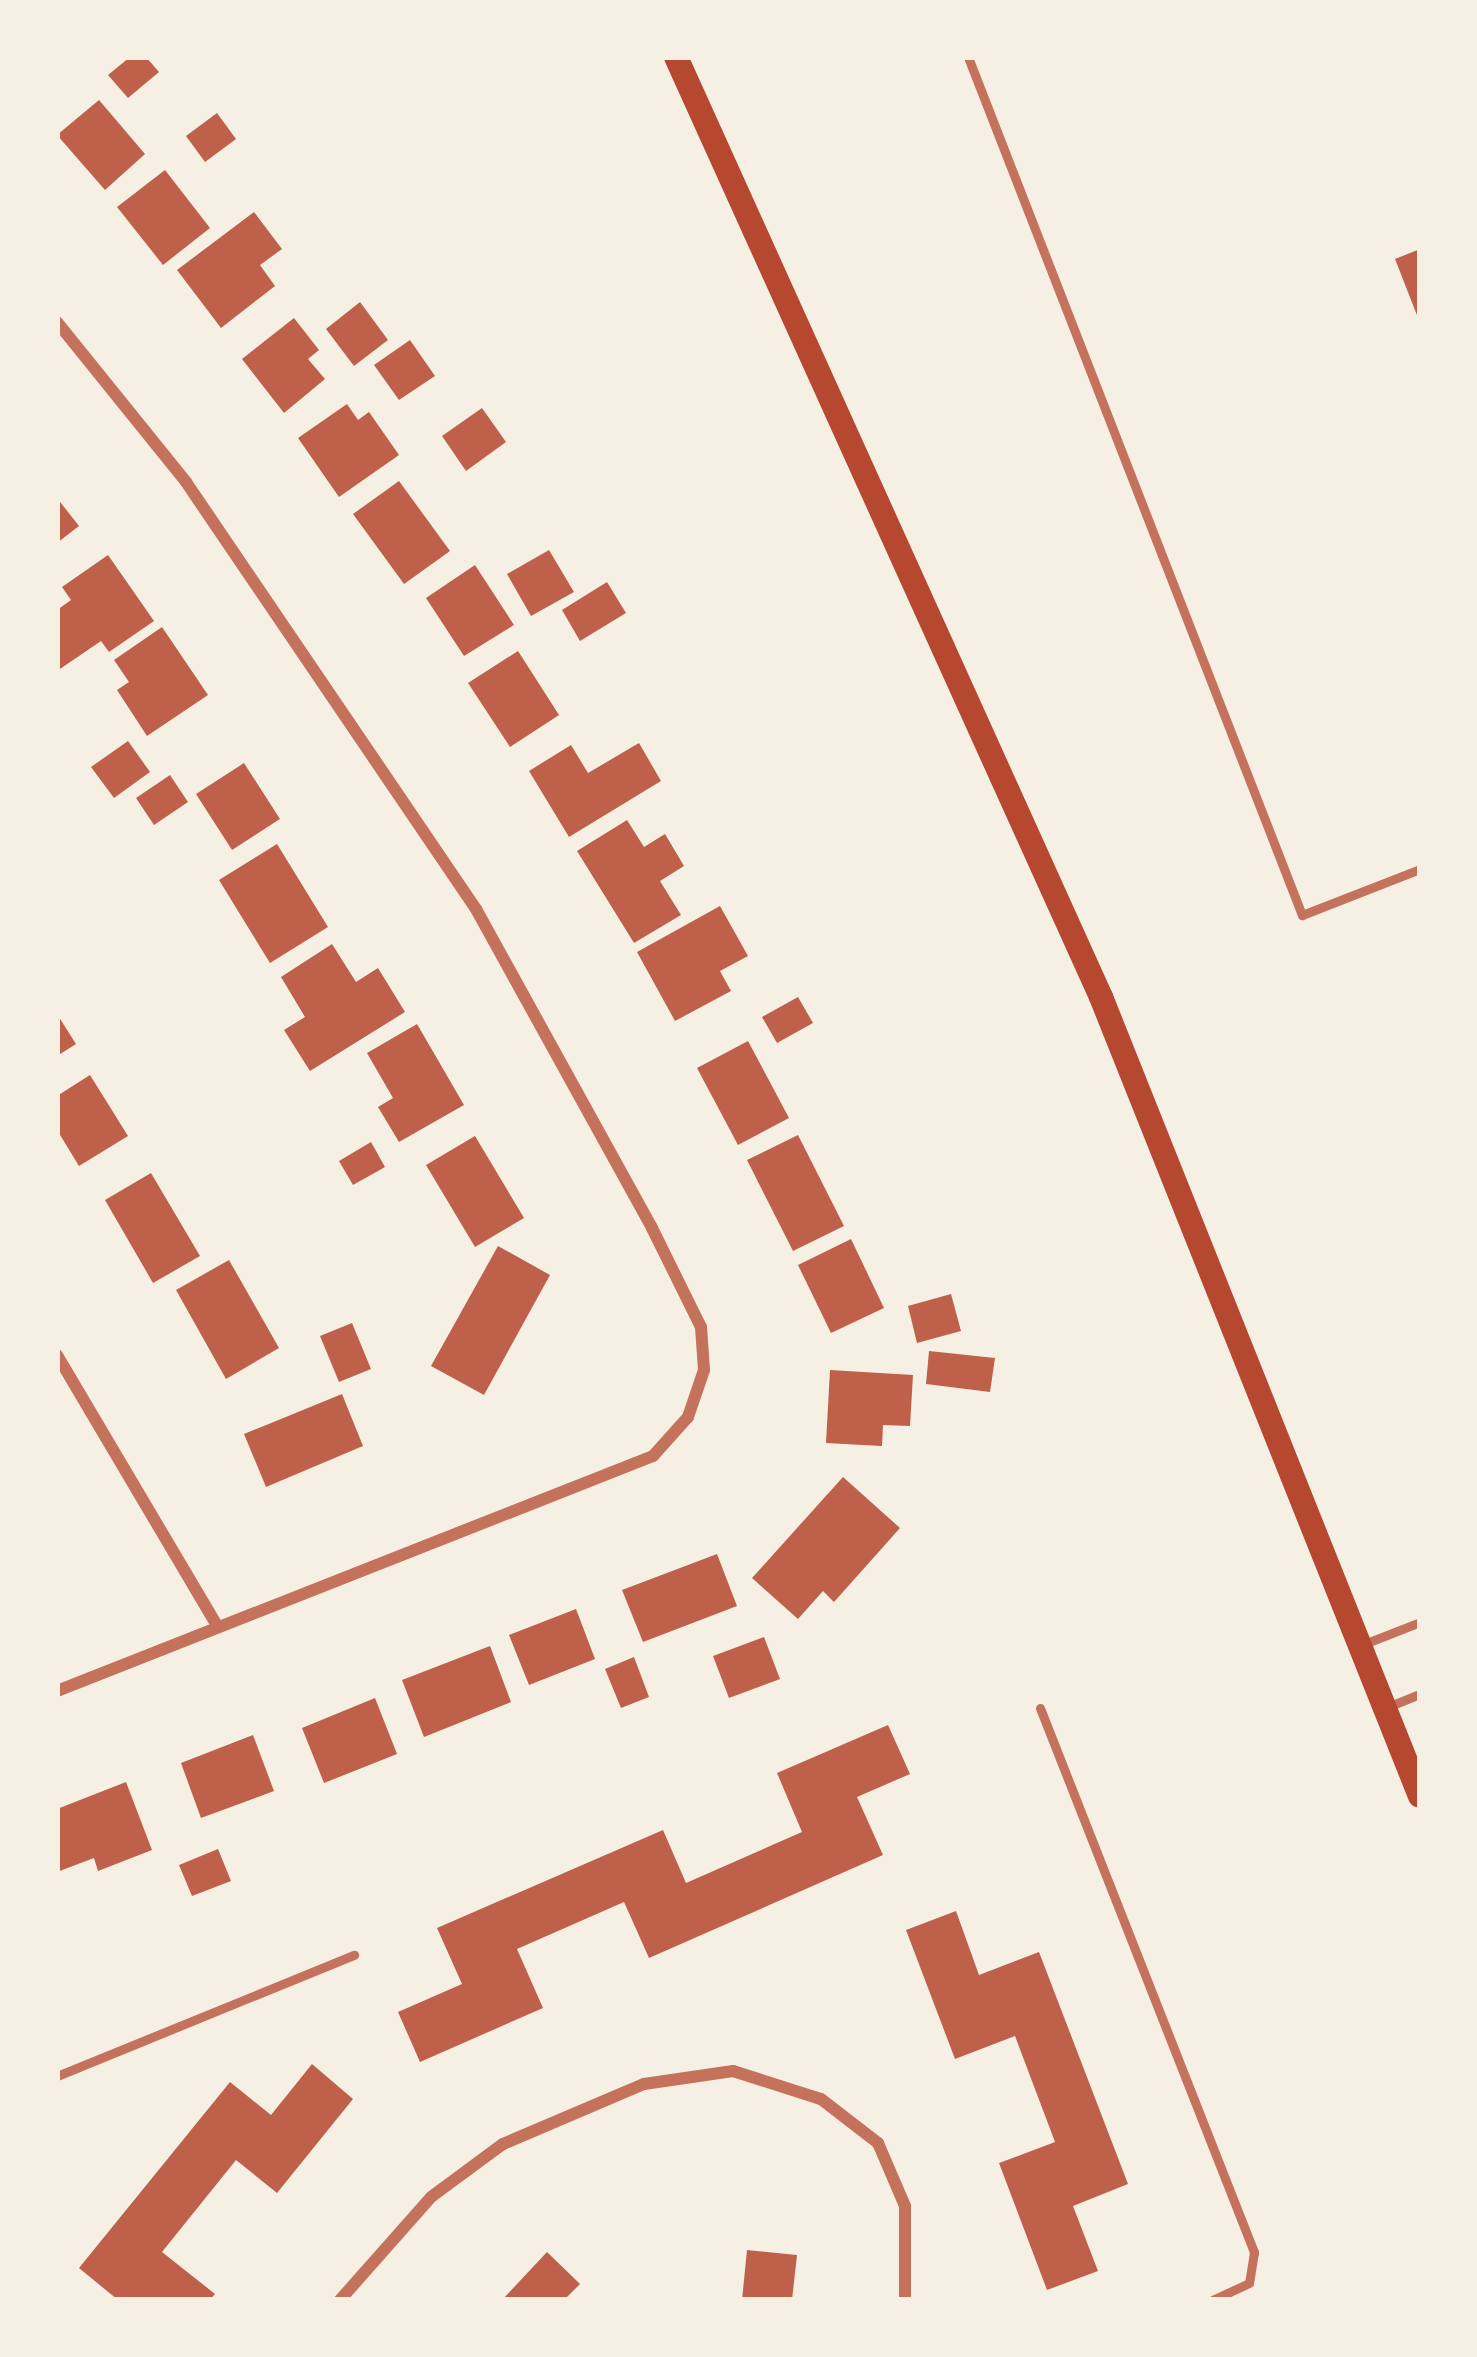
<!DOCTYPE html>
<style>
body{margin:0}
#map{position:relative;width:1477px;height:2357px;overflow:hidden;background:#f6efe4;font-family:Barlow,sans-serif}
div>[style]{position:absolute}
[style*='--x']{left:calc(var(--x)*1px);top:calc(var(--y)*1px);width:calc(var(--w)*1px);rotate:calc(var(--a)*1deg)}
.building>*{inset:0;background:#bf614a}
.service>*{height:9px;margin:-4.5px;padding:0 4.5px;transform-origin:4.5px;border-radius:4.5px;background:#c5725c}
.minor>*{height:12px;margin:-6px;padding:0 6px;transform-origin:6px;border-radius:6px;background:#c5725c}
.secondary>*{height:24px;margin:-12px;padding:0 12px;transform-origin:12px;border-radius:12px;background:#b5482f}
span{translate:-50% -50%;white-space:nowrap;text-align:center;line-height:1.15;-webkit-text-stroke:12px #f6efe4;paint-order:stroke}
.frame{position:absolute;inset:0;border:60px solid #f6efe4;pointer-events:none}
</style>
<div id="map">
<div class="building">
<i style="clip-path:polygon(130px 57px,146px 57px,159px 72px,128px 98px,108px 75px)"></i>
<i style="clip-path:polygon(99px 100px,145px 154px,105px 190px,57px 135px)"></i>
<i style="clip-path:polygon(217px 113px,236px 139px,205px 162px,186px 136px)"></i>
<i style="clip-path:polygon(165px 170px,210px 228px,163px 265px,117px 207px)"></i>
<i style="clip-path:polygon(254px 212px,282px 249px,260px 265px,275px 286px,221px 328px,177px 270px)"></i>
<i style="clip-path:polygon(1420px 249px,1420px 323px,1395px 259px)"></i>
<i style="clip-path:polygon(360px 302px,388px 340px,354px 366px,326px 329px)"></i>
<i style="clip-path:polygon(294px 318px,319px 350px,308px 359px,325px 379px,284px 413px,242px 359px)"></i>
<i style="clip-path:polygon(410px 340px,435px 376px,399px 400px,374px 365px)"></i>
<i style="clip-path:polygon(347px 404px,358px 420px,369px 412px,399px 455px,339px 497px,298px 438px)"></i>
<i style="clip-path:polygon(482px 408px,506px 442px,466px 471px,442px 436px)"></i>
<i style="clip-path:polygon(399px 481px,450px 551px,404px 584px,353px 514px)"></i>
<i style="clip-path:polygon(57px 498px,79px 526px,57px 543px)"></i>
<i style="clip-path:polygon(549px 550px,574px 592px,531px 616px,507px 574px)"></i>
<i style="clip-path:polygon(108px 555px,154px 621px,109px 652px,101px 641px,57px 671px,57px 610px,71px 600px,62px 587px)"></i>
<i style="clip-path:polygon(475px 565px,514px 625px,464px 656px,426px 598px)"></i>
<i style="clip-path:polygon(607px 582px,626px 613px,580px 641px,562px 610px)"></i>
<i style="clip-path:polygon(162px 627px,208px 695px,147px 736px,117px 690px,129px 682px,114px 660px)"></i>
<i style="clip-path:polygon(518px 651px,559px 715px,510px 747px,468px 683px)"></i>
<i style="clip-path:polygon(128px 741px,150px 772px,114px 798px,91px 767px)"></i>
<i style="clip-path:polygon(639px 743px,661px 781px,569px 837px,529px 771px,571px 745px,588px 773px)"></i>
<i style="clip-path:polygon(244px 763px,280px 819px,232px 850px,196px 794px)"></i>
<i style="clip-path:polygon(170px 775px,188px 802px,154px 825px,136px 798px)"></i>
<i style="clip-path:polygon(627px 820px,644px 847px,665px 834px,684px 866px,660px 881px,681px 915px,634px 943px,577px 851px)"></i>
<i style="clip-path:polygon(277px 844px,328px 927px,270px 963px,219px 880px)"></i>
<i style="clip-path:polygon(720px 906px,748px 956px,720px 971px,731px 991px,675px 1021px,637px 952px)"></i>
<i style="clip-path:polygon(332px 944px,356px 982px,378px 968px,405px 1012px,310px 1071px,284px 1030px,305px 1017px,281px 977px)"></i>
<i style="clip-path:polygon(798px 997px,813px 1023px,777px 1043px,762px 1017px)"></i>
<i style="clip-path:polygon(57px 1014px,76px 1044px,57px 1056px)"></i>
<i style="clip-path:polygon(417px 1024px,464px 1105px,399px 1142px,378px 1107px,393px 1098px,367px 1053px)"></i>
<i style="clip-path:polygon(748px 1041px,789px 1118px,738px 1145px,697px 1068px)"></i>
<i style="clip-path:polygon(90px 1075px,128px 1136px,79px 1166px,57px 1130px,57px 1096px)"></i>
<i style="clip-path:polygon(798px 1135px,844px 1226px,793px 1251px,747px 1160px)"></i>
<i style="clip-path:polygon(475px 1136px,524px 1218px,475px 1247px,426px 1165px)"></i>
<i style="clip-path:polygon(371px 1142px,385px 1167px,353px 1185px,339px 1161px)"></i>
<i style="clip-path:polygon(151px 1173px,200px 1256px,153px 1283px,105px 1200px)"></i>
<i style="clip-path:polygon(851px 1239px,884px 1308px,831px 1333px,798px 1265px)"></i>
<i style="clip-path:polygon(498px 1246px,550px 1275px,484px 1395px,431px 1366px)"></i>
<i style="clip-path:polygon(229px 1260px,279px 1348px,226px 1379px,176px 1290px)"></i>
<i style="clip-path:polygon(951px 1294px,961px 1331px,917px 1343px,908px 1306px)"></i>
<i style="clip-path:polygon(352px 1323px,371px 1369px,339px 1382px,320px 1336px)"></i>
<i style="clip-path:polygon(929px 1351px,995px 1358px,990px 1392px,926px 1384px)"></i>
<i style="clip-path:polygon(830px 1370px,913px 1375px,910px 1426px,883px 1425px,882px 1446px,826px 1443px)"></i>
<i style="clip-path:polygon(342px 1394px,363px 1446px,266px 1487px,244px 1434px)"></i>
<i style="clip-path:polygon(843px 1477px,900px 1528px,834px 1602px,823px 1591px,798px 1619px,752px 1578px)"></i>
<i style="clip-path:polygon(717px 1554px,737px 1606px,643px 1642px,622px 1590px)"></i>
<i style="clip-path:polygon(576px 1609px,595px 1659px,529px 1685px,509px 1635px)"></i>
<i style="clip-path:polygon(764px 1637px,780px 1679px,729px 1698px,713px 1656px)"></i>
<i style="clip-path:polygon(490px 1646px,511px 1702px,424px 1737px,402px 1680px)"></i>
<i style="clip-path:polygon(634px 1657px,649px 1697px,621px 1708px,605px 1669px)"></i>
<i style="clip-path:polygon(375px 1698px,397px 1754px,324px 1783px,302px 1728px)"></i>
<i style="clip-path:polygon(888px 1725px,910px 1774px,857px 1797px,883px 1855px,649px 1958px,624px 1902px,517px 1949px,543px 2008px,420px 2062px,398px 2012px,462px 1984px,437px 1928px,663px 1830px,686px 1883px,802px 1832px,777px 1773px)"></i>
<i style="clip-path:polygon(253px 1735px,274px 1791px,201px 1818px,181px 1763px)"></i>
<i style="clip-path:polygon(126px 1782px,152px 1850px,98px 1871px,94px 1858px,57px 1872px,57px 1809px)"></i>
<i style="clip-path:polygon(218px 1849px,231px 1881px,192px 1896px,179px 1865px)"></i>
<i style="clip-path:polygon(956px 1911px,979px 1975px,1039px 1952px,1128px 2184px,1073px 2206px,1098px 2271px,1047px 2290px,999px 2163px,1055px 2142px,1015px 2036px,955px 2059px,906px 1930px)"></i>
<i style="clip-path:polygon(312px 2064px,353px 2099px,277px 2193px,236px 2160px,162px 2252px,215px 2294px,210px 2300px,118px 2300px,79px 2268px,230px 2082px,271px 2115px)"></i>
<i style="clip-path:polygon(747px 2250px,797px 2255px,792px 2300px,742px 2300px)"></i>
<i style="clip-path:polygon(547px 2252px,580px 2284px,564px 2300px,502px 2300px)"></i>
</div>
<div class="service">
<i style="--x:968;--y:57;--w:921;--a:68.73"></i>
<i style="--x:1302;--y:915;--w:127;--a:-21.3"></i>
<i style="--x:1364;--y:1644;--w:60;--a:-21.4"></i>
<i style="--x:1040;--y:1708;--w:585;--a:68.53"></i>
<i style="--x:1254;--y:2252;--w:31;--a:99"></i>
<i style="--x:1249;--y:2283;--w:40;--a:155"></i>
<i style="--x:1385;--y:1708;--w:38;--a:-22"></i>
<i style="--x:57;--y:2076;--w:321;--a:-22.2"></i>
</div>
<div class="minor">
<i style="--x:57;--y:322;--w:206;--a:51.1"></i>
<i style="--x:186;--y:482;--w:516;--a:55.82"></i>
<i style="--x:476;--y:909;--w:364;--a:61.1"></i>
<i style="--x:652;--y:1228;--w:110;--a:63.7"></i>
<i style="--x:701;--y:1327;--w:43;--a:86"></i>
<i style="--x:704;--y:1370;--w:50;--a:108.8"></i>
<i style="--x:688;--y:1417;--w:52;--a:131.9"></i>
<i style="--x:653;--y:1456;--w:641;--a:158.48"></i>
<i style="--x:57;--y:1355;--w:315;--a:59.4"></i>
<i style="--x:340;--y:2300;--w:137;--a:-48.5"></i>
<i style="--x:431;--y:2197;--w:89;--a:-36.4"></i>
<i style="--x:503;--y:2144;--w:153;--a:-23.1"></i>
<i style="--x:644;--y:2084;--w:90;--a:-8.3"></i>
<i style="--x:733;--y:2071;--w:92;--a:17.7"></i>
<i style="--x:821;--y:2099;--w:72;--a:37.7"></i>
<i style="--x:878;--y:2143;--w:69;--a:66.8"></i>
<i style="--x:905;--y:2206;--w:94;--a:90"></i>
</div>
<div class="secondary">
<i style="--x:676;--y:57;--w:1032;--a:65.67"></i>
<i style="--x:1101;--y:997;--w:860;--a:68.24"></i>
</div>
<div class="frame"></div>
</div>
